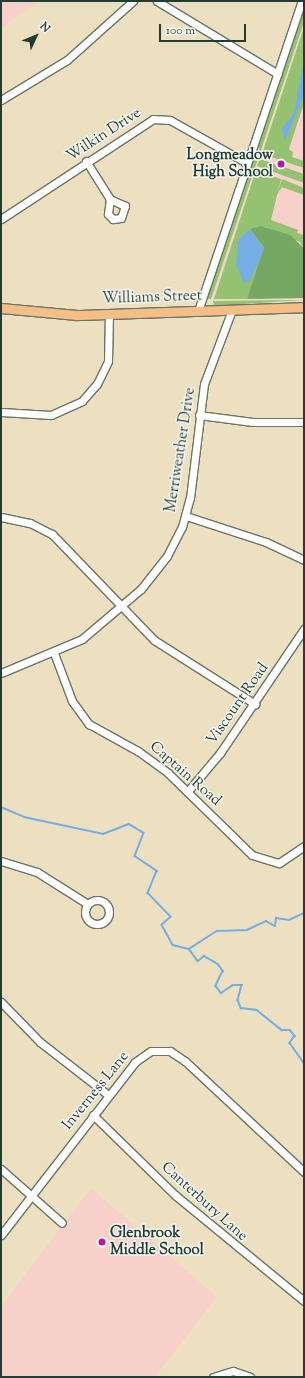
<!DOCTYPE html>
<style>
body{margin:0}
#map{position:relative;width:305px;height:1378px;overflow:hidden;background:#ede0c0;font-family:"Sorts Mill Goudy",serif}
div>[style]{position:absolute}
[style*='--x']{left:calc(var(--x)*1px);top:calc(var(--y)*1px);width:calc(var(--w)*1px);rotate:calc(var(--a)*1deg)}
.built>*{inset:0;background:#f7d1c9}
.green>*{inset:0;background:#94c271}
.forest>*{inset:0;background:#77a863}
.water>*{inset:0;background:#74aee4}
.stream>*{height:1.5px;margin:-0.75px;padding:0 0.75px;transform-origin:0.75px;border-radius:0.75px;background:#74aee4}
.roads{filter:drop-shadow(1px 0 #677665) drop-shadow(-1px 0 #677665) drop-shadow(0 1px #677665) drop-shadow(0 -1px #677665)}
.minor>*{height:7px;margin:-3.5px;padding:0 3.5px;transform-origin:3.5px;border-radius:3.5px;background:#fff}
.minor>.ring{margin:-3.5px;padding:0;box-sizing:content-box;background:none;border:7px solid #fff;border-radius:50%}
.major>*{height:9px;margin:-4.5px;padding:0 4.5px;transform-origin:4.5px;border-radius:4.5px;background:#f6be87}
.dots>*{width:11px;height:11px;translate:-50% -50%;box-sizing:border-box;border:2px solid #f6f6f2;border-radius:50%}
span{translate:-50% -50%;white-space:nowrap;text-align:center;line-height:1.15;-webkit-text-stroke:3px #f6f6f2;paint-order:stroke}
.street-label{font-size:15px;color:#1f3d34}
.poi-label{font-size:15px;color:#1f3d34;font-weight:700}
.right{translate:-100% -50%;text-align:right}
.left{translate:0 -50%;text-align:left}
.frame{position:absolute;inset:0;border:2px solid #1f3d34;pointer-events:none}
.north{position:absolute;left:16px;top:16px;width:40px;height:40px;-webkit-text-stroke:3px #f6f6f2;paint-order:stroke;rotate:46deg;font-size:11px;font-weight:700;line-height:16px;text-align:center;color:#1f3d34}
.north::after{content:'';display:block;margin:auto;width:14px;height:18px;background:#1f3d34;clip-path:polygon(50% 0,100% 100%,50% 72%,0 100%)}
.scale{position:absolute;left:159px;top:24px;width:87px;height:18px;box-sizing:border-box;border:2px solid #1f3d34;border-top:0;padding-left:5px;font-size:12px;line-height:14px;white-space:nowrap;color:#1f3d34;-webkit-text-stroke:3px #f6f6f2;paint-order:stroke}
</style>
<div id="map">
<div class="built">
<i style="clip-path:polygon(1px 1px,40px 1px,1px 28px)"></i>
<i style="clip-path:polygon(304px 25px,304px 299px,211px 300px,256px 168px)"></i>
<i style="clip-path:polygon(91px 1188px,217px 1297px,155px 1377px,1px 1377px,1px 1306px)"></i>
</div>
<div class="green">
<i style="clip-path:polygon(304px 7px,304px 22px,260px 153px,258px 144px)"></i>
<i style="clip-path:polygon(304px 27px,304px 103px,289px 149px,293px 152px,292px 157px,304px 161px,304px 168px,262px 154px)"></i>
<i style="clip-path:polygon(254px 159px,258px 159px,211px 299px,207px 299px)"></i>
<i style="clip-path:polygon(260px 159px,304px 174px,304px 183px,257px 166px)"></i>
<i style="clip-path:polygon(256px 170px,281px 179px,271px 220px,298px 230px,297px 233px,304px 235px,304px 248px,300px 242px,265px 227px,264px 251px,247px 299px,214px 299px)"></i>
<i style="clip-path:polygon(282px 179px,304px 188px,304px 195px,282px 187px,276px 196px)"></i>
<i style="clip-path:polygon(304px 300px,214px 306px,213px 302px,213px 301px)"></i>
</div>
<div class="forest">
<i style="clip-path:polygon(261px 226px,290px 235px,304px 248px,304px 298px,247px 299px,264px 247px,250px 229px)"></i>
</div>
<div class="water">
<i style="clip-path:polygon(304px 60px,304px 95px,285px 141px,282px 129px,294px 113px)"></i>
<i style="clip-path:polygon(250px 229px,264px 249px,250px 281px,244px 283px,236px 264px,239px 239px)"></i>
</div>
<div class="stream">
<i style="--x:1;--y:807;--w:25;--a:23"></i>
<i style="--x:24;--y:817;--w:81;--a:12.1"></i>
<i style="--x:103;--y:834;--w:28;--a:-21"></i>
<i style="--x:129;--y:824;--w:17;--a:31"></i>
<i style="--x:144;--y:833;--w:25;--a:111"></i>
<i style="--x:135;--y:856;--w:27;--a:34"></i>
<i style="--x:157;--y:871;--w:24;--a:112"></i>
<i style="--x:148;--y:893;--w:33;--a:46"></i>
<i style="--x:171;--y:917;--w:12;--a:138"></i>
<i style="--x:162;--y:925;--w:23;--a:61"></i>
<i style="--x:173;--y:945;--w:16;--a:14"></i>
<i style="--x:189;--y:949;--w:15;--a:53"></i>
<i style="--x:198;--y:961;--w:8;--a:-40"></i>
<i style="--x:204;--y:956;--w:16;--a:30"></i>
<i style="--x:218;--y:964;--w:9;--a:54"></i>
<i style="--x:223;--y:971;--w:17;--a:115"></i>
<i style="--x:216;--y:986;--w:9;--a:54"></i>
<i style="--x:221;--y:993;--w:14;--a:-34"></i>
<i style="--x:233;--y:985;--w:9;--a:0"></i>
<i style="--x:242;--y:985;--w:16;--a:105"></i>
<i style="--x:238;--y:1000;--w:9;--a:69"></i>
<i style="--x:241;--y:1008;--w:16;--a:7"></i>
<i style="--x:257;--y:1010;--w:32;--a:39"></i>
<i style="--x:282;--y:1030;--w:8;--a:0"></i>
<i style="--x:290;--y:1030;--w:8;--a:50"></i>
<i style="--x:295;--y:1036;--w:9;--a:126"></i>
<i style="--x:290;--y:1043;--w:24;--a:55"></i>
<i style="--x:189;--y:949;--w:33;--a:-33"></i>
<i style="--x:217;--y:931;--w:30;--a:-2"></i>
<i style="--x:247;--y:930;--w:21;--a:-25"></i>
<i style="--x:266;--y:921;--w:10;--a:29"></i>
<i style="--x:275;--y:926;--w:8;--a:-83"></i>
<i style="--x:276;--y:918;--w:13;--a:9"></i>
<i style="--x:289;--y:920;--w:17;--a:-25"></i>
</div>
<div class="roads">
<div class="minor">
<i style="--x:157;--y:1;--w:141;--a:31.1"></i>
<i style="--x:1;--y:100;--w:77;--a:-31.2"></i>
<i style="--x:67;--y:60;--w:89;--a:-41.8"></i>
<i style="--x:86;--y:161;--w:45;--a:57.7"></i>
<i style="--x:110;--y:199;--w:15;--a:98"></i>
<i style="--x:108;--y:214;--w:7;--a:45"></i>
<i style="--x:113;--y:219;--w:8;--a:-7"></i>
<i style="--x:121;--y:218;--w:13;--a:-72"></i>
<i style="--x:125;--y:206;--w:17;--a:-155"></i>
<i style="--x:1;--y:219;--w:182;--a:-33.3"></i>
<i style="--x:153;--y:119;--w:17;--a:3"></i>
<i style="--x:170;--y:120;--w:88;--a:29.2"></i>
<i style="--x:198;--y:311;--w:327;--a:-71.5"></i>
<i style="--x:1;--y:412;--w:50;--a:3.4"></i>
<i style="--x:51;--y:415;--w:34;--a:-24"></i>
<i style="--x:82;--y:401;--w:23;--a:-49"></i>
<i style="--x:97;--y:384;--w:25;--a:-64"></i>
<i style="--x:108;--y:361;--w:47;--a:-88.8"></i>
<i style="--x:199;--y:415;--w:54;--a:7.4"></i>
<i style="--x:253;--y:422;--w:51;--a:0"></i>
<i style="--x:186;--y:516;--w:84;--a:18"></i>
<i style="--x:266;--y:542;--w:42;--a:25.3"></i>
<i style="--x:1;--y:517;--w:30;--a:12"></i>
<i style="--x:30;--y:523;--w:25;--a:27"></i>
<i style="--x:52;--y:534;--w:147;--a:46.1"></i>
<i style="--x:154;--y:640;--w:120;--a:32.4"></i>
<i style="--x:54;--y:653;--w:51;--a:69.4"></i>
<i style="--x:72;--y:701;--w:29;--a:54"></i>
<i style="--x:89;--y:724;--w:56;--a:28.9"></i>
<i style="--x:138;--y:751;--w:37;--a:36"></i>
<i style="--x:168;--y:773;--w:117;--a:44.3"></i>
<i style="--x:252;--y:855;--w:28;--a:17"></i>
<i style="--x:279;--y:863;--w:30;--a:-34"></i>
<i style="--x:1;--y:673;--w:88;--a:-22.8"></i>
<i style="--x:82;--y:639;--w:77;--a:-40.3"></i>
<i style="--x:141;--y:589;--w:42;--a:-51.8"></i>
<i style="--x:167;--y:556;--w:33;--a:-63"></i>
<i style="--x:182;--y:527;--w:30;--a:-75"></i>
<i style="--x:190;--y:498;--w:115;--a:-83"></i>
<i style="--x:204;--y:384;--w:79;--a:-69.3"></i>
<i style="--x:188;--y:791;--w:50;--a:-49.9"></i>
<i style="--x:220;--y:753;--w:150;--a:-55.9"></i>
<i style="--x:1;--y:861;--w:38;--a:17"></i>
<i style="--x:37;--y:872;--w:58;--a:32.3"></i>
<i class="ring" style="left:85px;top:900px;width:17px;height:17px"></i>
<i style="--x:1;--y:1002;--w:56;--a:45.7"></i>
<i style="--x:40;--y:1042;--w:86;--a:37.9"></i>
<i style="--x:93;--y:1115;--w:115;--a:44.3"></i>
<i style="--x:175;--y:1195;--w:167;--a:39.4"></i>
<i style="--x:1;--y:1169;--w:81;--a:41.5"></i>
<i style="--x:1;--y:1235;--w:219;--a:-52.2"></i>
<i style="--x:135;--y:1062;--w:19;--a:-35"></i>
<i style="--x:151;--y:1051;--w:19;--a:0"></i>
<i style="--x:170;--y:1051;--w:18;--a:34"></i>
<i style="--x:185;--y:1061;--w:163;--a:43"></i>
<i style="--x:213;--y:1377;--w:21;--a:-17"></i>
<i style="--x:233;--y:1371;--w:18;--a:19"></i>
</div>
<div class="major">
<i style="--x:1;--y:308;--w:76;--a:5.3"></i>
<i style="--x:77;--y:315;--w:227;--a:-2"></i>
</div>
</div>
<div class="dots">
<i style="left:281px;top:164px;background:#b5179e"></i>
<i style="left:102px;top:1242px;background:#b5179e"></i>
</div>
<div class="street-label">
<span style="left:104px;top:135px;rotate:-33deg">Wilkin Drive</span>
<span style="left:152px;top:298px;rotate:-2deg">Williams Street</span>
<span style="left:181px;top:450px;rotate:-81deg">Merriweather Drive</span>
<span style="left:238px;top:704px;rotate:-55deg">Viscount Road</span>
<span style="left:185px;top:774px;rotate:41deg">Captain Road</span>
<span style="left:96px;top:1091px;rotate:-51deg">Inverness Lane</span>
<span style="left:204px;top:1202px;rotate:42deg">Canterbury Lane</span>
</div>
<div class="poi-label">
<span class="right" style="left:273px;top:164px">Longmeadow<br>High School</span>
<span class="left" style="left:110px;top:1242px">Glenbrook<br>Middle School</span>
</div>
<div class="frame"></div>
<div class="north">N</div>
<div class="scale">100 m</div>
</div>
